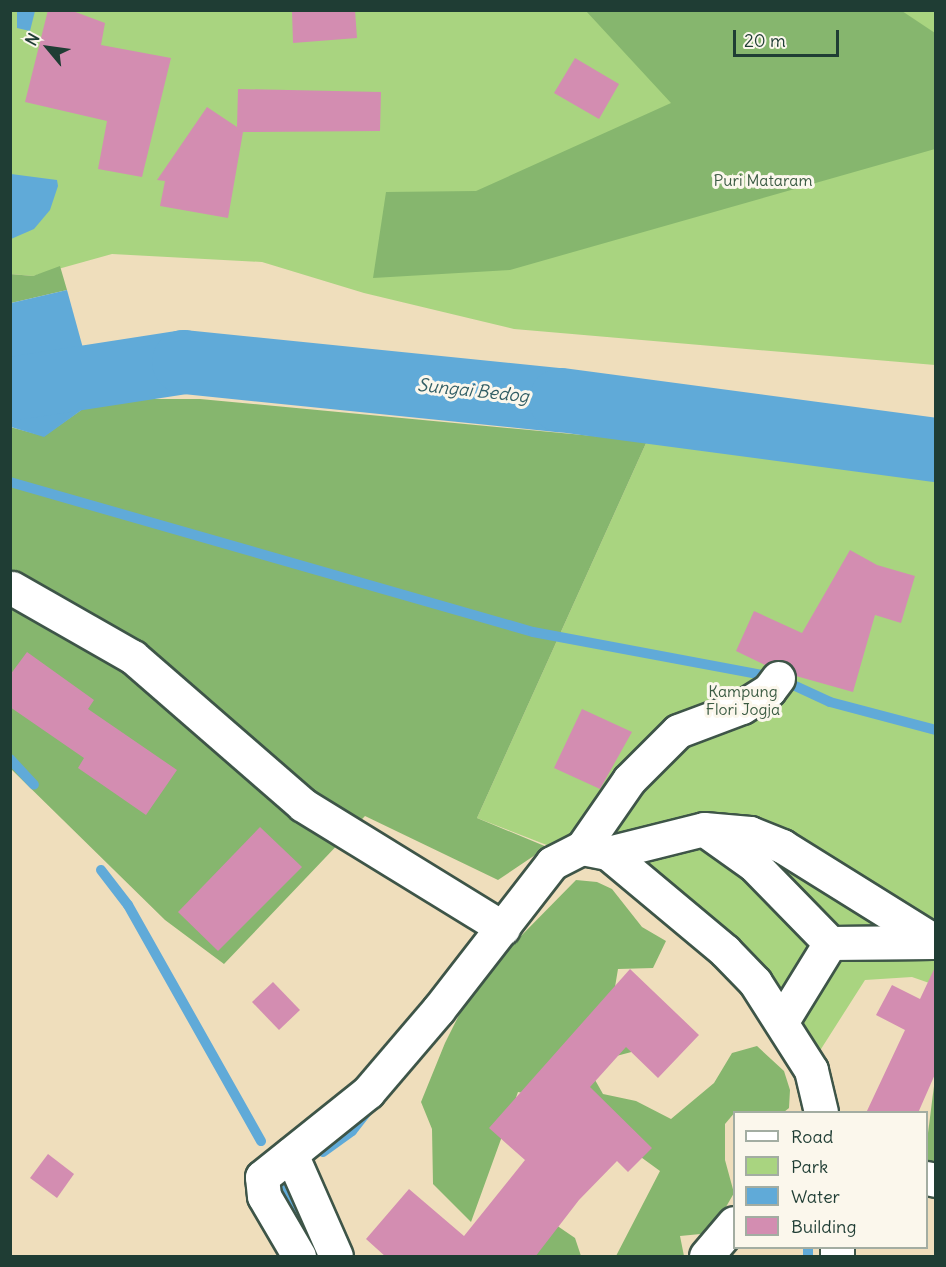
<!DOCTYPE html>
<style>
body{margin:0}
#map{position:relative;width:946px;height:1267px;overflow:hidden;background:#efdebc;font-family:Delius,sans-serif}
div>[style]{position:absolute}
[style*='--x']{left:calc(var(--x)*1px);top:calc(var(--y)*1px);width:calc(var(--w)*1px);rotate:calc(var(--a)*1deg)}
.green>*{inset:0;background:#a9d480}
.forest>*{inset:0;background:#86b66e}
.water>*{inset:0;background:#60aad8}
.stream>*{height:10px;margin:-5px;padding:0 5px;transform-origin:5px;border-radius:5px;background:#60aad8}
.river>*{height:64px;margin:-32px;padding:0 32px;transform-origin:32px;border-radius:32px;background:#60aad8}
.building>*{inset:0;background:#d38db1}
.roads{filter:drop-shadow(2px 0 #3e5548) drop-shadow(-2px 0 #3e5548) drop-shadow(0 2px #3e5548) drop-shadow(0 -2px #3e5548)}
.minor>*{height:33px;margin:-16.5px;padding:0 16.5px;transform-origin:16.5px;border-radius:16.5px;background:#fff}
span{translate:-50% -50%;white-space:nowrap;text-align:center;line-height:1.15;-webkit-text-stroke:6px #fbf7ec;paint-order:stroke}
.park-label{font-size:16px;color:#3b5b43}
.water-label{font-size:18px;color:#325e65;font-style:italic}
.frame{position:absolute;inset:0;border:12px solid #1f3d34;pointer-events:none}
.legend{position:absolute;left:733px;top:1111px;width:195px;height:138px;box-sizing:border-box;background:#fbf7ec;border:2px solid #a3ada2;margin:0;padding:8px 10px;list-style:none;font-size:18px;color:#1f3d34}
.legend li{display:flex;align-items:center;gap:12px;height:30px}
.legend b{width:30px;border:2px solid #a3ada2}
.north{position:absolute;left:18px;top:18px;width:60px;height:60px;-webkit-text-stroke:4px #fbf7ec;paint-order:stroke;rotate:299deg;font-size:16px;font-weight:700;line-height:24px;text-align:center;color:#1f3d34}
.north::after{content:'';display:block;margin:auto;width:21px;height:27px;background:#1f3d34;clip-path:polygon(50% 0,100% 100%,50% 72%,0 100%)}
.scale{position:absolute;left:733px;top:30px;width:106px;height:27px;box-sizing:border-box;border:3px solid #1f3d34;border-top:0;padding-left:8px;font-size:18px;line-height:21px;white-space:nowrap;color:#1f3d34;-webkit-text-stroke:4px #fbf7ec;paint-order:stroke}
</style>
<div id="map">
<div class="green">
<i style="clip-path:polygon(11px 11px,935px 11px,935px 365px,514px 329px,364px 293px,262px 262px,112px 254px,33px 276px,11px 274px)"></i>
<i style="clip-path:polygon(647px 441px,935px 474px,935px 985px,912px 977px,865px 980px,814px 1060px,673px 894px,477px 818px)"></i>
</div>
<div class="forest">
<i style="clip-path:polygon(586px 11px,902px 11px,935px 33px,935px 149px,510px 270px,373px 278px,386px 192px,476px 191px,671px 103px)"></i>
<i style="clip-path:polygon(60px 266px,67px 290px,11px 303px,10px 274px,33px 276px)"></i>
<i style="clip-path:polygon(97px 399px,200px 399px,647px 441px,477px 818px,547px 847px,498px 880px,365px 816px,224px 964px,165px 920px,11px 769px,10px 427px,44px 436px)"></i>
<i style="clip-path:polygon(576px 880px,597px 882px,612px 889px,642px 927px,666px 941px,653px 968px,618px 969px,615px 987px,639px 1050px,586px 1064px,603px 1094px,636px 1101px,671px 1119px,714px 1083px,732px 1053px,757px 1046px,784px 1071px,790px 1090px,789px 1108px,784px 1112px,736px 1111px,725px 1124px,725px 1160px,734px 1193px,711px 1233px,680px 1236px,684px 1256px,616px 1256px,660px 1171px,564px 1101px,518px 1092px,471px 1222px,433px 1184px,432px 1129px,421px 1102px,445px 1043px,460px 1013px,516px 941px)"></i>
<i style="clip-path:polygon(935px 1078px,935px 1166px,927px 1163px,927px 1141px)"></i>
<i style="clip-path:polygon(556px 1225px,575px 1238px,581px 1256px,529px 1256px)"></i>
</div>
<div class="water">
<i style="clip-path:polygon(17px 11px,35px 11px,30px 31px,17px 28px)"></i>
<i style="clip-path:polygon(11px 174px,57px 180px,58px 186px,50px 210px,34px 229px,11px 239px)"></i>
<i style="clip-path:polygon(67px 290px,97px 399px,44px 437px,11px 427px,11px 303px)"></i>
</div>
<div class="stream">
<i style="--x:10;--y:482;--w:544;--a:16"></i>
<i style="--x:533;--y:632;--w:249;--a:10.6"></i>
<i style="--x:778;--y:678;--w:57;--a:24.8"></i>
<i style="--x:830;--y:702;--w:110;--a:14.8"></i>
<i style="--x:10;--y:759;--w:35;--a:47"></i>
<i style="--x:101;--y:870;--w:44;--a:52.4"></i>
<i style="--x:128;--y:905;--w:271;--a:60.6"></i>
<i style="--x:323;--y:1152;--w:36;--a:-36"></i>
<i style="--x:352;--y:1131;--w:29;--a:-52"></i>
<i style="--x:283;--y:1181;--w:72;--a:64.5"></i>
<i style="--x:808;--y:1248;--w:8;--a:90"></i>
</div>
<div class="river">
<i style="--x:10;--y:389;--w:176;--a:-8.8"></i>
<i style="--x:184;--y:362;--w:379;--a:5.8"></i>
<i style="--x:561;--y:400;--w:378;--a:7.6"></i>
</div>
<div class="building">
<i style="clip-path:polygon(48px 10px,70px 10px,105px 23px,101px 45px,171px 58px,142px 177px,98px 169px,107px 121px,25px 102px)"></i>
<i style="clip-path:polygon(292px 10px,355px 10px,357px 38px,293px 43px)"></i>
<i style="clip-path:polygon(575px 58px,619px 84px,599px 119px,554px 93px)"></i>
<i style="clip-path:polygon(238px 89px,381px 92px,380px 131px,243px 132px,228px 218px,160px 206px,165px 181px,157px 180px,207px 107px,237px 127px)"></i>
<i style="clip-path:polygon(850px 550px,877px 565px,915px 576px,901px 623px,875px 615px,853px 692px,796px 676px,790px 663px,781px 660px,765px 665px,736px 651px,754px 611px,802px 633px)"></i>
<i style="clip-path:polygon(27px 652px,94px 700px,88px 709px,177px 770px,146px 815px,78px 768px,84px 758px,10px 707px,10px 675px)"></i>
<i style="clip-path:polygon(582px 709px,632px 732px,600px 789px,554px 768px)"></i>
<i style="clip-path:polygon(260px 827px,302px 867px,218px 951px,178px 912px)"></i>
<i style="clip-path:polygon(936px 965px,936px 1072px,918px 1113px,866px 1113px,905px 1030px,876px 1015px,892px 985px,920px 999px)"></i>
<i style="clip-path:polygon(630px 969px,699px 1035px,658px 1078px,626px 1047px,590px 1087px,652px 1148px,628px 1172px,617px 1161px,579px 1200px,535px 1257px,386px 1257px,366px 1239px,409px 1189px,464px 1236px,525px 1160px,489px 1128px)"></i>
<i style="clip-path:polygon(273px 982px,300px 1010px,279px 1030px,252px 1002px)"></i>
<i style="clip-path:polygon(48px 1154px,74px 1174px,57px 1198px,30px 1178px)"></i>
</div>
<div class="roads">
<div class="minor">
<i style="--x:12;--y:588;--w:139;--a:29.7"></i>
<i style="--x:133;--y:657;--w:225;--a:41"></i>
<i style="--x:303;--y:805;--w:235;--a:31.6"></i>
<i style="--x:705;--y:830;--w:60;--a:35.5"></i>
<i style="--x:754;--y:865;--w:109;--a:45.7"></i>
<i style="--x:582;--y:848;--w:83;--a:-55.3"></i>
<i style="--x:629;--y:780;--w:69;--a:-45"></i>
<i style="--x:678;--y:731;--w:68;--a:-20.6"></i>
<i style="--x:742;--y:707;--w:32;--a:-32"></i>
<i style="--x:769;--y:690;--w:15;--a:-53"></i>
<i style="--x:608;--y:853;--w:99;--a:-14"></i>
<i style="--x:704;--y:829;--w:46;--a:5"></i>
<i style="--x:750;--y:833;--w:35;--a:22"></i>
<i style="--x:782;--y:846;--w:181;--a:31.9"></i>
<i style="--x:782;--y:1021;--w:92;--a:-58.4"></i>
<i style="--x:830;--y:943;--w:103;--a:-0.6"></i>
<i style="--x:291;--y:1154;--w:111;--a:66.2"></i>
<i style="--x:926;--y:1178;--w:10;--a:11"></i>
<i style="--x:837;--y:1248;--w:8;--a:90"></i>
<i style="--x:299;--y:1256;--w:69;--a:-120.3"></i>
<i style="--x:264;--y:1196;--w:19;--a:-96"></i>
<i style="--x:262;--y:1177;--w:136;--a:-38.7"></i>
<i style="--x:368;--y:1092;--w:108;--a:-49.5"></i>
<i style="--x:438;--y:1010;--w:186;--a:-52.2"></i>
<i style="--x:552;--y:863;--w:34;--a:-27"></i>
<i style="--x:582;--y:848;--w:26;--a:11"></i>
<i style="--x:608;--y:853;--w:153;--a:39.9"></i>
<i style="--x:725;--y:951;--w:43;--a:45.9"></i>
<i style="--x:755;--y:982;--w:104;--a:57.5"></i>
<i style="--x:811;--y:1070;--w:43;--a:76.6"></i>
<i style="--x:706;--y:1256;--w:43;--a:-49.7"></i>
</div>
</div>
<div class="park-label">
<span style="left:763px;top:180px">Puri Mataram</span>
<span style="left:743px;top:700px">Kampung<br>Flori Jogja</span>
</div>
<div class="water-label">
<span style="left:473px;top:391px;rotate:6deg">Sungai Bedog</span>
</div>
<div class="frame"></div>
<ul class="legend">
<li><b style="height:8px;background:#fff"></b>Road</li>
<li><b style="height:16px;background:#a9d480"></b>Park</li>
<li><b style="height:16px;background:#60aad8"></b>Water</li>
<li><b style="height:16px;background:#d38db1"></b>Building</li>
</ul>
<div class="north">N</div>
<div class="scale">20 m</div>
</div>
